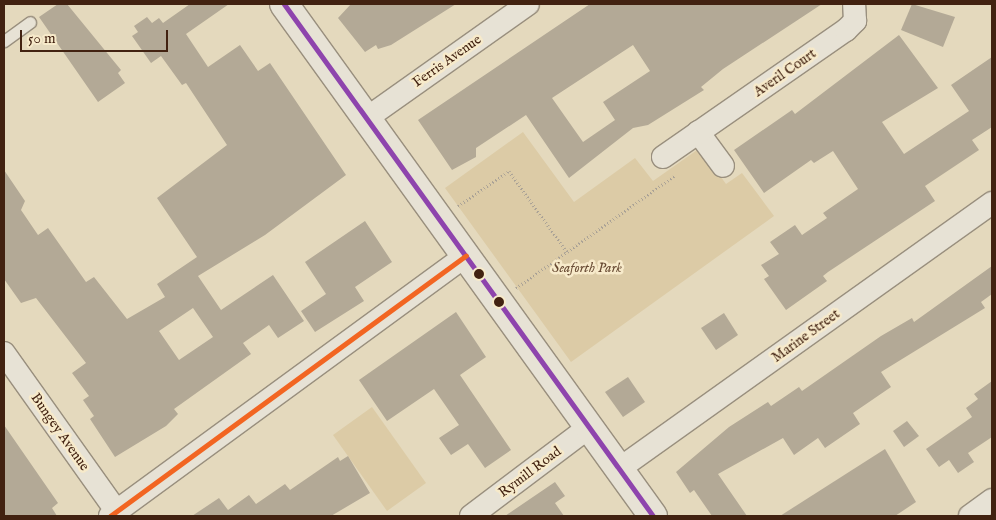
<!DOCTYPE html>
<style>
body{margin:0}
#map{position:relative;width:996px;height:520px;overflow:hidden;background:#e4d9bd;font-family:"IM FELL English",serif}
div>[style]{position:absolute}
[style*='--x']{left:calc(var(--x)*1px);top:calc(var(--y)*1px);width:calc(var(--w)*1px);rotate:calc(var(--a)*1deg)}
.green>*{inset:0;background:#dccba6}
.building>*{inset:0;background:#b3a996}
.path>*{height:3px;margin-top:-1.5px;transform-origin:0;background:repeating-linear-gradient(90deg,#aaa296 0 1px,transparent 0 3.5px)}
.roads{filter:drop-shadow(1px 0 #998f7e) drop-shadow(-1px 0 #998f7e) drop-shadow(0 1px #998f7e) drop-shadow(0 -1px #998f7e)}
.service>*{height:11px;margin:-5.5px;padding:0 5.5px;transform-origin:5.5px;border-radius:5.5px;background:#e7e2d5}
.minor>*{height:22px;margin:-11px;padding:0 11px;transform-origin:11px;border-radius:11px;background:#e7e2d5}
.tertiary>*{height:28px;margin:-14px;padding:0 14px;transform-origin:14px;border-radius:14px;background:#e7e2d5}
.bus-1>*{height:5px;margin:-2.5px;padding:0 2.5px;transform-origin:2.5px;border-radius:2.5px;background:#8e44ad}
.bus-2>*{height:5px;margin:-2.5px;padding:0 2.5px;transform-origin:2.5px;border-radius:2.5px;background:#f26522}
.dots>*{width:14px;height:14px;translate:-50% -50%;box-sizing:border-box;border:2px solid #f7eaca;border-radius:50%}
span{translate:-50% -50%;white-space:nowrap;text-align:center;line-height:1.15;-webkit-text-stroke:5px #f7eaca;paint-order:stroke}
.street-label{font-size:14px;color:#422211}
.park-label{font-size:14px;color:#674932;font-style:italic}
.frame{position:absolute;inset:0;border:5px solid #422211;pointer-events:none}
.scale{position:absolute;left:20px;top:30px;width:148px;height:22px;box-sizing:border-box;border:2px solid #422211;border-top:0;padding-left:6px;font-size:15px;line-height:18px;white-space:nowrap;color:#422211;-webkit-text-stroke:4px #f7eaca;paint-order:stroke}
</style>
<div id="map">
<div class="green">
<i style="clip-path:polygon(523px 132px,574px 202px,635px 158px,653px 181px,700px 148px,726px 184px,742px 173px,774px 216px,571px 362px,445px 188px)"></i>
<i style="clip-path:polygon(372px 407px,426px 483px,387px 511px,333px 435px)"></i>
</div>
<div class="building">
<i style="clip-path:polygon(58px 4px,67px 4px,121px 70px,118px 73px,125px 83px,98px 102px,39px 17px)"></i>
<i style="clip-path:polygon(evenodd,190px 4px,229px 4px,186px 34px,208px 67px,240px 45px,258px 71px,270px 63px,346px 175px,265px 235px,198px 276px,221px 310px,273px 275px,304px 321px,278px 338px,269px 325px,243px 343px,251px 354px,174px 409px,178px 414px,166px 426px,115px 457px,90px 419px,94px 416px,83px 400px,89px 396px,72px 373px,86px 363px,36px 298px,21px 303px,4px 279px,4px 170px,25px 201px,21px 210px,38px 235px,48px 228px,86px 282px,94px 277px,127px 319px,165px 297px,157px 284px,197px 257px,157px 198px,227px 145px,186px 83px,182px 85px,161px 56px,151px 63px,132px 36px,138px 32px,134px 26px,147px 17px,152px 23px,159px 18px,163px 23px,190px 4px,193px 308px,213px 337px,179px 360px,159px 331px,193px 308px)"></i>
<i style="clip-path:polygon(351px 4px,456px 4px,391px 45px,378px 49px,376px 45px,365px 52px,338px 18px)"></i>
<i style="clip-path:polygon(evenodd,590px 4px,822px 4px,723px 69px,701px 87px,704px 90px,648px 125px,633px 128px,569px 178px,526px 115px,476px 148px,476px 157px,452px 170px,418px 120px,590px 4px,633px 45px,650px 71px,603px 102px,615px 120px,583px 142px,552px 98px,633px 45px)"></i>
<i style="clip-path:polygon(912px 4px,955px 17px,943px 47px,901px 30px)"></i>
<i style="clip-path:polygon(899px 35px,938px 88px,882px 122px,904px 154px,969px 111px,951px 85px,992px 57px,992px 127px,972px 140px,979px 150px,925px 186px,935px 201px,828px 272px,823px 276px,827px 281px,786px 310px,764px 279px,769px 276px,761px 265px,779px 254px,770px 242px,795px 225px,802px 235px,827px 218px,823px 213px,858px 189px,833px 151px,814px 163px,811px 160px,764px 193px,734px 150px,792px 110px,795px 114px)"></i>
<i style="clip-path:polygon(365px 221px,392px 262px,355px 287px,364px 301px,315px 332px,301px 311px,326px 294px,305px 262px)"></i>
<i style="clip-path:polygon(992px 266px,992px 294px,981px 302px,985px 308px,881px 372px,891px 387px,853px 413px,860px 424px,825px 448px,818px 438px,794px 455px,783px 438px,718px 474px,747px 516px,712px 516px,694px 490px,690px 493px,676px 472px,729px 427px,768px 402px,771px 406px,799px 387px,802px 391px,881px 336px,912px 318px,914px 322px)"></i>
<i style="clip-path:polygon(456px 312px,486px 357px,460px 375px,511px 450px,485px 468px,468px 444px,451px 455px,439px 438px,459px 425px,434px 389px,387px 421px,359px 380px)"></i>
<i style="clip-path:polygon(724px 313px,738px 335px,716px 350px,701px 328px)"></i>
<i style="clip-path:polygon(628px 377px,645px 402px,623px 417px,605px 392px)"></i>
<i style="clip-path:polygon(992px 381px,992px 437px,968px 453px,974px 462px,958px 473px,949px 460px,939px 467px,926px 449px,972px 417px,966px 408px,978px 399px,974px 394px)"></i>
<i style="clip-path:polygon(907px 421px,919px 436px,904px 447px,893px 431px)"></i>
<i style="clip-path:polygon(4px 425px,58px 503px,52px 508px,57px 516px,4px 516px)"></i>
<i style="clip-path:polygon(885px 449px,916px 502px,895px 516px,780px 516px)"></i>
<i style="clip-path:polygon(348px 456px,370px 493px,331px 516px,192px 516px,219px 498px,228px 510px,249px 495px,256px 504px,285px 484px,290px 490px,338px 457px,340px 461px)"></i>
<i style="clip-path:polygon(555px 482px,565px 496px,555px 503px,564px 516px,505px 516px)"></i>
</div>
<div class="path">
<i style="--x:458;--y:206;--w:62;--a:-34.5"></i>
<i style="--x:509;--y:171;--w:100;--a:54.4"></i>
<i style="--x:516;--y:288;--w:194;--a:-35.3"></i>
</div>
<div class="roads">
<div class="service">
<i style="--x:4;--y:41;--w:32;--a:-36"></i>
</div>
<div class="minor">
<i style="--x:367;--y:118;--w:197;--a:-35.3"></i>
<i style="--x:698;--y:132;--w:42;--a:53.7"></i>
<i style="--x:663;--y:157;--w:223;--a:-34.8"></i>
<i style="--x:846;--y:30;--w:13;--a:-45"></i>
<i style="--x:855;--y:21;--w:17;--a:-93"></i>
<i style="--x:4;--y:353;--w:195;--a:54.6"></i>
<i style="--x:619;--y:469;--w:458;--a:-35.5"></i>
<i style="--x:110;--y:516;--w:441;--a:-36.2"></i>
<i style="--x:471;--y:516;--w:148;--a:-37"></i>
<i style="--x:970;--y:516;--w:27;--a:-36"></i>
</div>
<div class="tertiary">
<i style="--x:284;--y:4;--w:631;--a:54.22"></i>
</div>
</div>
<div class="bus-1">
<i style="--x:284;--y:4;--w:631;--a:54.22"></i>
</div>
<div class="bus-2">
<i style="--x:110;--y:516;--w:441;--a:-36.2"></i>
</div>
<div class="dots">
<i style="left:479px;top:274px;background:#422211"></i>
<i style="left:499px;top:302px;background:#422211"></i>
</div>
<div class="street-label">
<span style="left:447px;top:61px;rotate:-35deg">Ferris Avenue</span>
<span style="left:785px;top:73px;rotate:-35deg">Averil Court</span>
<span style="left:806px;top:336px;rotate:-36deg">Marine Street</span>
<span style="left:60px;top:432px;rotate:55deg">Bungey Avenue</span>
<span style="left:530px;top:472px;rotate:-37deg">Rymill Road</span>
</div>
<div class="park-label">
<span style="left:587px;top:268px">Seaforth Park</span>
</div>
<div class="frame"></div>
<div class="scale">50 m</div>
</div>
